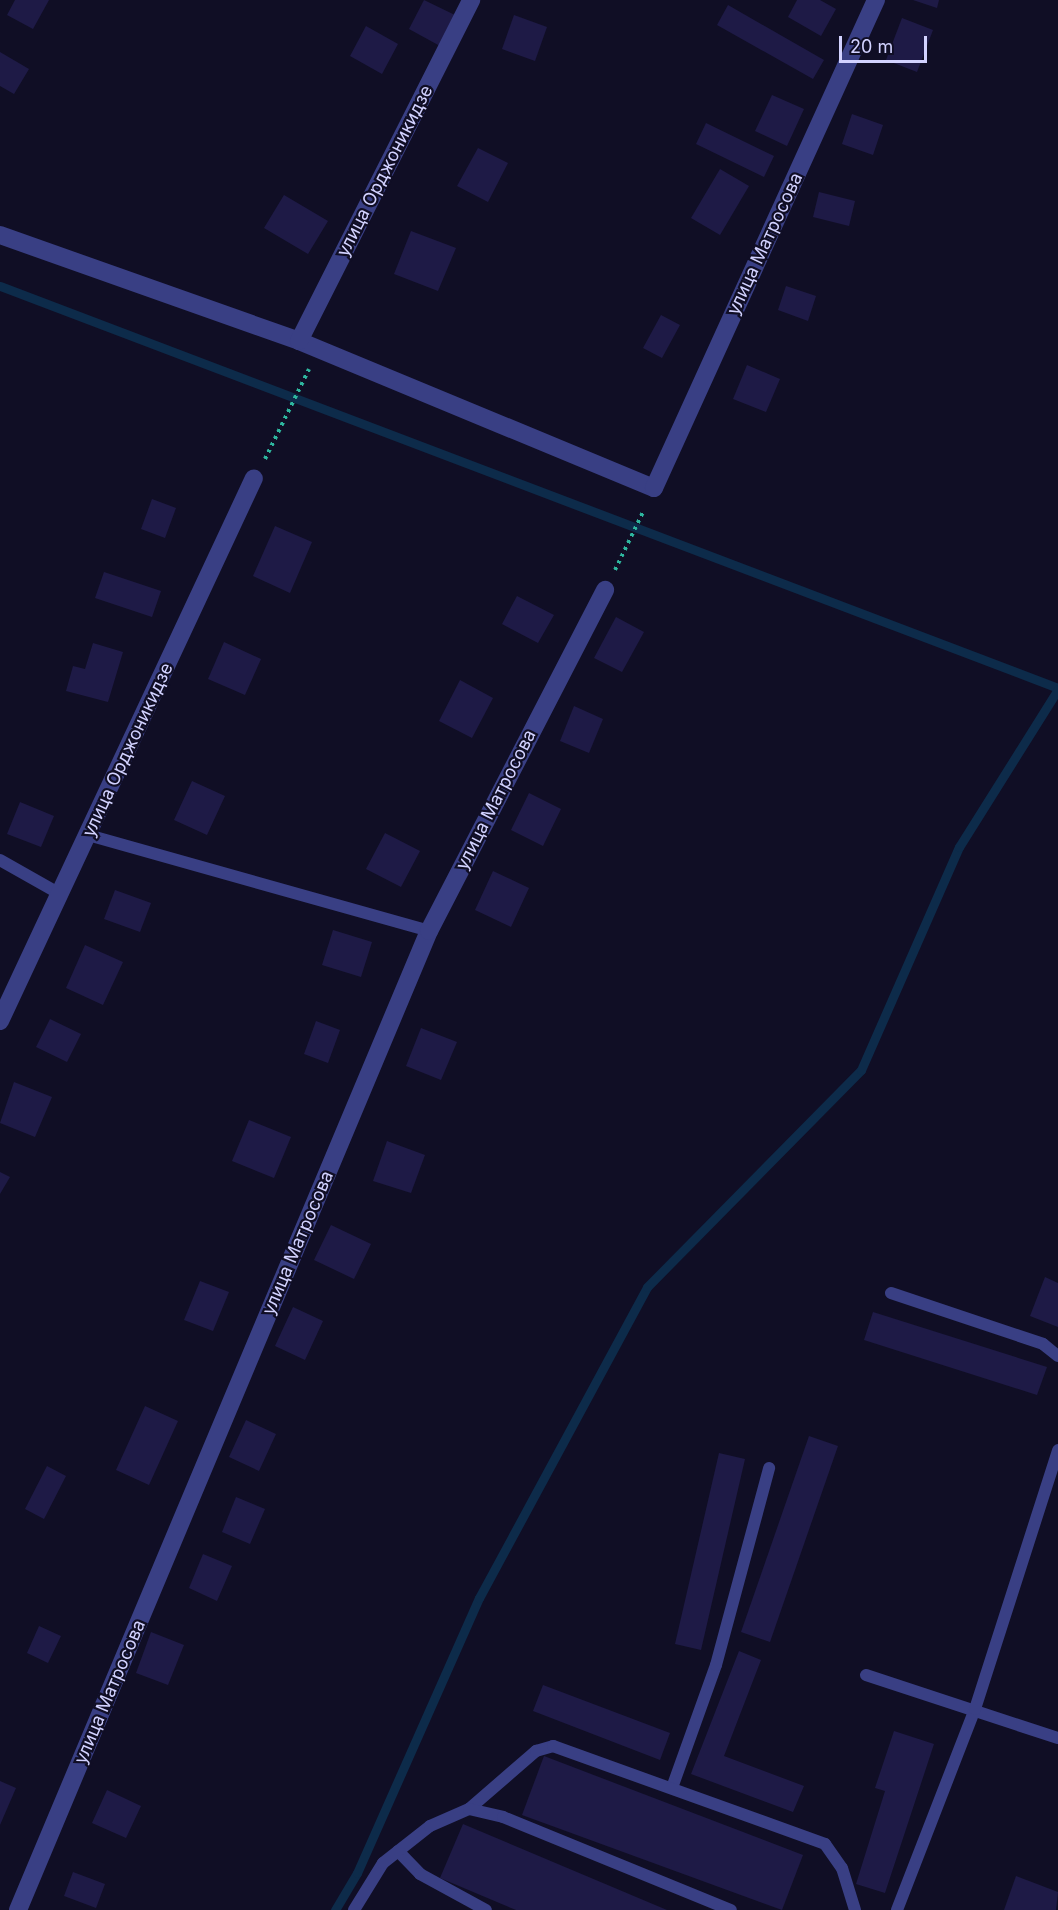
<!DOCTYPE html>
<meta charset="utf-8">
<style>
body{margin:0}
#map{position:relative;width:1058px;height:1910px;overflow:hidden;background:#100e25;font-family:Inter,sans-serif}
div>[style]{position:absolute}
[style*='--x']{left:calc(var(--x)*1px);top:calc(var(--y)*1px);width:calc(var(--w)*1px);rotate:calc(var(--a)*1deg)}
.stream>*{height:9px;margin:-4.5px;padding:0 4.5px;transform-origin:4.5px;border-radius:4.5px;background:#0d2b4a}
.building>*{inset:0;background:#1e1a46}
.path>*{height:4px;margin-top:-2px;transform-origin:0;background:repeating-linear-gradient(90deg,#2eb79f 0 3px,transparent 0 7.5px)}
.lane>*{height:12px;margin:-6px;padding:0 6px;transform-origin:6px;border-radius:6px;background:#393f84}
.street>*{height:18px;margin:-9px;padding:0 9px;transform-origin:9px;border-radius:9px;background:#393f84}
span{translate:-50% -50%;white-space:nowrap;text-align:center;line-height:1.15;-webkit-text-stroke:4.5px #100e25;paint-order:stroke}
.street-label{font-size:18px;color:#d2d2ff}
.scale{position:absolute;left:839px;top:36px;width:88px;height:27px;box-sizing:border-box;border:3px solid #d2d2ff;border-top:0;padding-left:8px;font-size:18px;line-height:21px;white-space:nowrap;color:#d2d2ff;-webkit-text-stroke:4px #100e25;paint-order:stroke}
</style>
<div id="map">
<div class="stream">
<i style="--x:0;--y:286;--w:1132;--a:20.8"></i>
<i style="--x:335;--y:1910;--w:43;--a:-59.3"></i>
<i style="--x:357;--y:1873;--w:301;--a:-66.1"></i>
<i style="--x:479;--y:1598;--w:353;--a:-61.6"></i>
<i style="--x:647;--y:1287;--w:305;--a:-45.4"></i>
<i style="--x:861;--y:1070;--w:244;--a:-66.3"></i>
<i style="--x:959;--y:847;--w:186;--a:-57.9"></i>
</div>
<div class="building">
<i style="clip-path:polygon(15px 0,49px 0,33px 29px,7px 15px)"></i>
<i style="clip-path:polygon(424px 0,457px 16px,440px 46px,409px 29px)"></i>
<i style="clip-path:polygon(797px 0,820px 0,836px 9px,821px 36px,788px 17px)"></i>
<i style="clip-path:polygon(913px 0,939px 0,937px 8px)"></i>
<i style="clip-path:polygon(728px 5px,824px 60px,813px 79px,717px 25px)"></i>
<i style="clip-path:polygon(514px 15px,547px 27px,535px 61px,502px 49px)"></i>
<i style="clip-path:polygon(902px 18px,933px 30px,917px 72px,886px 60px)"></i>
<i style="clip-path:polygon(366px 26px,398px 44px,382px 74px,350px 56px)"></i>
<i style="clip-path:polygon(0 52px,29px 69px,14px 94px,0 86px)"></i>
<i style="clip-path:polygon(772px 95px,804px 109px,787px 146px,755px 131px)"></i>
<i style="clip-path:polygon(852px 114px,883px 125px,873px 155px,842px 144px)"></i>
<i style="clip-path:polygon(706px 123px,774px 156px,764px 177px,696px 144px)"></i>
<i style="clip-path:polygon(478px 148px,508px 163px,488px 202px,457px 186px)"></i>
<i style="clip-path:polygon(720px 169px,749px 186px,720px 235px,691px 218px)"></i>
<i style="clip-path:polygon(819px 192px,855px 201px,849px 226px,813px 217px)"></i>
<i style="clip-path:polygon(284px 195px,328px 221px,308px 254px,264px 228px)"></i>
<i style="clip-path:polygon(411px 231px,456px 248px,438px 291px,394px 274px)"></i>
<i style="clip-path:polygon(786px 286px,816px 296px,808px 321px,778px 310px)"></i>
<i style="clip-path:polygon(661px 315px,680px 325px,662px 358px,643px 348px)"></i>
<i style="clip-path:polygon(747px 365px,780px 379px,766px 412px,733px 399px)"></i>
<i style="clip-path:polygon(152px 499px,176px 508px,165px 538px,141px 529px)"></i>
<i style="clip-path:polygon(275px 526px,312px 542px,290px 593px,253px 576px)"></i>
<i style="clip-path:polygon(104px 572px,161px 591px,152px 617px,95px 598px)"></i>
<i style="clip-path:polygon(517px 596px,554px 615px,538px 643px,502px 624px)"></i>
<i style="clip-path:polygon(616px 617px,644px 632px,622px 672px,594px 658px)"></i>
<i style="clip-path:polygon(224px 642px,261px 659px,245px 695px,208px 679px)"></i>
<i style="clip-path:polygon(93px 643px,123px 652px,108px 702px,66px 691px,73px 666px,85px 669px)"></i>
<i style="clip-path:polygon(460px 680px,493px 698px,472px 738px,439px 721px)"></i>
<i style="clip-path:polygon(574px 706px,603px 719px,589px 753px,560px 741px)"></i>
<i style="clip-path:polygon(192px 781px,225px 796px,207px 835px,174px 820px)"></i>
<i style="clip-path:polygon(529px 793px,561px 809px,543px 846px,511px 830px)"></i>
<i style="clip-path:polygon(20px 802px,54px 816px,41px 847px,7px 834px)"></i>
<i style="clip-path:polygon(385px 833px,420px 851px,401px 887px,366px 869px)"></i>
<i style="clip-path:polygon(493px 871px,529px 888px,511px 927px,475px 910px)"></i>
<i style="clip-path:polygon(115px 890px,151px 903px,140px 932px,104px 919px)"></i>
<i style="clip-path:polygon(333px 930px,372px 942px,361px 977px,322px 965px)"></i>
<i style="clip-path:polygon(85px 945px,123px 962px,103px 1005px,66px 988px)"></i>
<i style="clip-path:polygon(50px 1019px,81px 1034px,67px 1062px,36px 1047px)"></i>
<i style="clip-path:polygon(316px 1021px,340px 1030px,328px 1063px,304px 1054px)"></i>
<i style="clip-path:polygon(421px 1028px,457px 1042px,441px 1080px,406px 1066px)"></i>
<i style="clip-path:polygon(14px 1082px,52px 1097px,35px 1137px,0 1123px)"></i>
<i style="clip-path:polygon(249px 1120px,291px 1137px,274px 1178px,232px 1161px)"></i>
<i style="clip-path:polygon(387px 1141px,425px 1155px,411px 1193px,373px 1181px)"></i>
<i style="clip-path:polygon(0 1172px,10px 1177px,0 1194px)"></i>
<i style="clip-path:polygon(331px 1225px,371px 1244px,354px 1279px,314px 1260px)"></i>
<i style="clip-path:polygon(1045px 1277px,1058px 1283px,1058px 1327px,1030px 1316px)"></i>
<i style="clip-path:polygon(200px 1281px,229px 1292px,213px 1331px,184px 1320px)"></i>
<i style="clip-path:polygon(293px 1307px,323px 1321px,305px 1360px,275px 1346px)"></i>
<i style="clip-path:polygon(873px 1312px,1047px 1367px,1037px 1395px,864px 1340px)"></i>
<i style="clip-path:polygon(145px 1406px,178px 1421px,149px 1485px,116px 1470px)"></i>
<i style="clip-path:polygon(246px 1420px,276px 1434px,259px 1471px,229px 1457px)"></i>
<i style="clip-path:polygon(809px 1436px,838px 1446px,770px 1642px,741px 1632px)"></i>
<i style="clip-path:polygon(719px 1453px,745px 1459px,701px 1650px,675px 1644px)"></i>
<i style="clip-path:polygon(47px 1466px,66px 1476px,44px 1519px,25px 1509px)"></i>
<i style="clip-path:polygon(236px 1497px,265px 1509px,250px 1544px,222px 1532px)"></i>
<i style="clip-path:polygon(203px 1554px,232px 1566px,217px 1601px,189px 1588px)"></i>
<i style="clip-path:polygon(39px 1626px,61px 1636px,48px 1663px,27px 1653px)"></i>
<i style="clip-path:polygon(151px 1632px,184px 1645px,168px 1685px,136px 1673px)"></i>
<i style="clip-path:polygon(739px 1651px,761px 1660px,724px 1756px,804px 1786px,793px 1812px,691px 1774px)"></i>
<i style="clip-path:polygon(543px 1685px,670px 1733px,660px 1760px,533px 1711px)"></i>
<i style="clip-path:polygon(894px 1731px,934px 1744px,885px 1893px,856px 1884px,885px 1791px,875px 1788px)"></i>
<i style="clip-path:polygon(544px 1756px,803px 1855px,782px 1910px,522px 1815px)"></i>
<i style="clip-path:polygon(0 1781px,16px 1788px,0 1825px)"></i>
<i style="clip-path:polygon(107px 1790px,141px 1806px,126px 1838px,92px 1823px)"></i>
<i style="clip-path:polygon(463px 1824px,667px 1910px,516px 1910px,440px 1878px)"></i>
<i style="clip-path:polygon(73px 1872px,105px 1884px,96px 1908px,64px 1896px)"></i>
<i style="clip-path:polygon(1016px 1876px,1058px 1892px,1056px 1910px,1004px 1910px)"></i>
</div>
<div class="path">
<i style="--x:265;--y:459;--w:100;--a:-63.9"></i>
<i style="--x:615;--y:570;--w:67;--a:-64.2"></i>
</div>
<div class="lane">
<i style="--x:88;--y:835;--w:354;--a:15.7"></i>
<i style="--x:0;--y:860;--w:69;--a:29.5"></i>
<i style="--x:891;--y:1293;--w:160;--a:18.5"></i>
<i style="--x:1043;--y:1344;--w:19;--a:39"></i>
<i style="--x:866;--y:1675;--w:202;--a:18.2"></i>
<i style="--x:673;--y:1785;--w:127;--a:-70.3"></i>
<i style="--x:716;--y:1665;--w:204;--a:-74.9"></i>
<i style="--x:469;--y:1809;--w:89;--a:-40.9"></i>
<i style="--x:536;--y:1751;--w:18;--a:-16"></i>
<i style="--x:553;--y:1746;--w:289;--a:19.8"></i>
<i style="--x:825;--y:1844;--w:29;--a:55"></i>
<i style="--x:842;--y:1868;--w:44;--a:72.8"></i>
<i style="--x:398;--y:1851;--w:32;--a:46"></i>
<i style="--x:420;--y:1874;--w:75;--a:28.6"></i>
<i style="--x:354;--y:1910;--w:55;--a:-58.3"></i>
<i style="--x:383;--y:1863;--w:60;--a:-38.2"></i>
<i style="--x:430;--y:1826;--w:43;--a:-23.6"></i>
<i style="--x:469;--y:1809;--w:35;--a:13"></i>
<i style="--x:503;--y:1817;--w:246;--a:22.2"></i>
<i style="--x:897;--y:1910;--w:216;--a:-68.8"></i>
<i style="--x:975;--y:1709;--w:272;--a:-72.2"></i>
</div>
<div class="street">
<i style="--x:0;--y:235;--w:317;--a:19.5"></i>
<i style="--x:299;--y:341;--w:384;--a:22.5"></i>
<i style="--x:654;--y:488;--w:536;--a:-65.54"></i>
<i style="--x:299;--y:341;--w:382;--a:-63.2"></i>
<i style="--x:0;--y:1021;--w:599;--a:-64.93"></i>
<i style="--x:18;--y:1910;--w:1062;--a:-67.23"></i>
<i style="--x:429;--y:931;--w:384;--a:-62.7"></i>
</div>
<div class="street-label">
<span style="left:385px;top:171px;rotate:-63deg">улица Орджоникидзе</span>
<span style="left:765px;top:244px;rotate:-65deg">улица Матросова</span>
<span style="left:128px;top:750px;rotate:-65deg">улица Орджоникидзе</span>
<span style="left:496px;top:800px;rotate:-63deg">улица Матросова</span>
<span style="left:298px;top:1243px;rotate:-67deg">улица Матросова</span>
<span style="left:110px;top:1692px;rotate:-67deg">улица Матросова</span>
</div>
<div class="scale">20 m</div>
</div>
